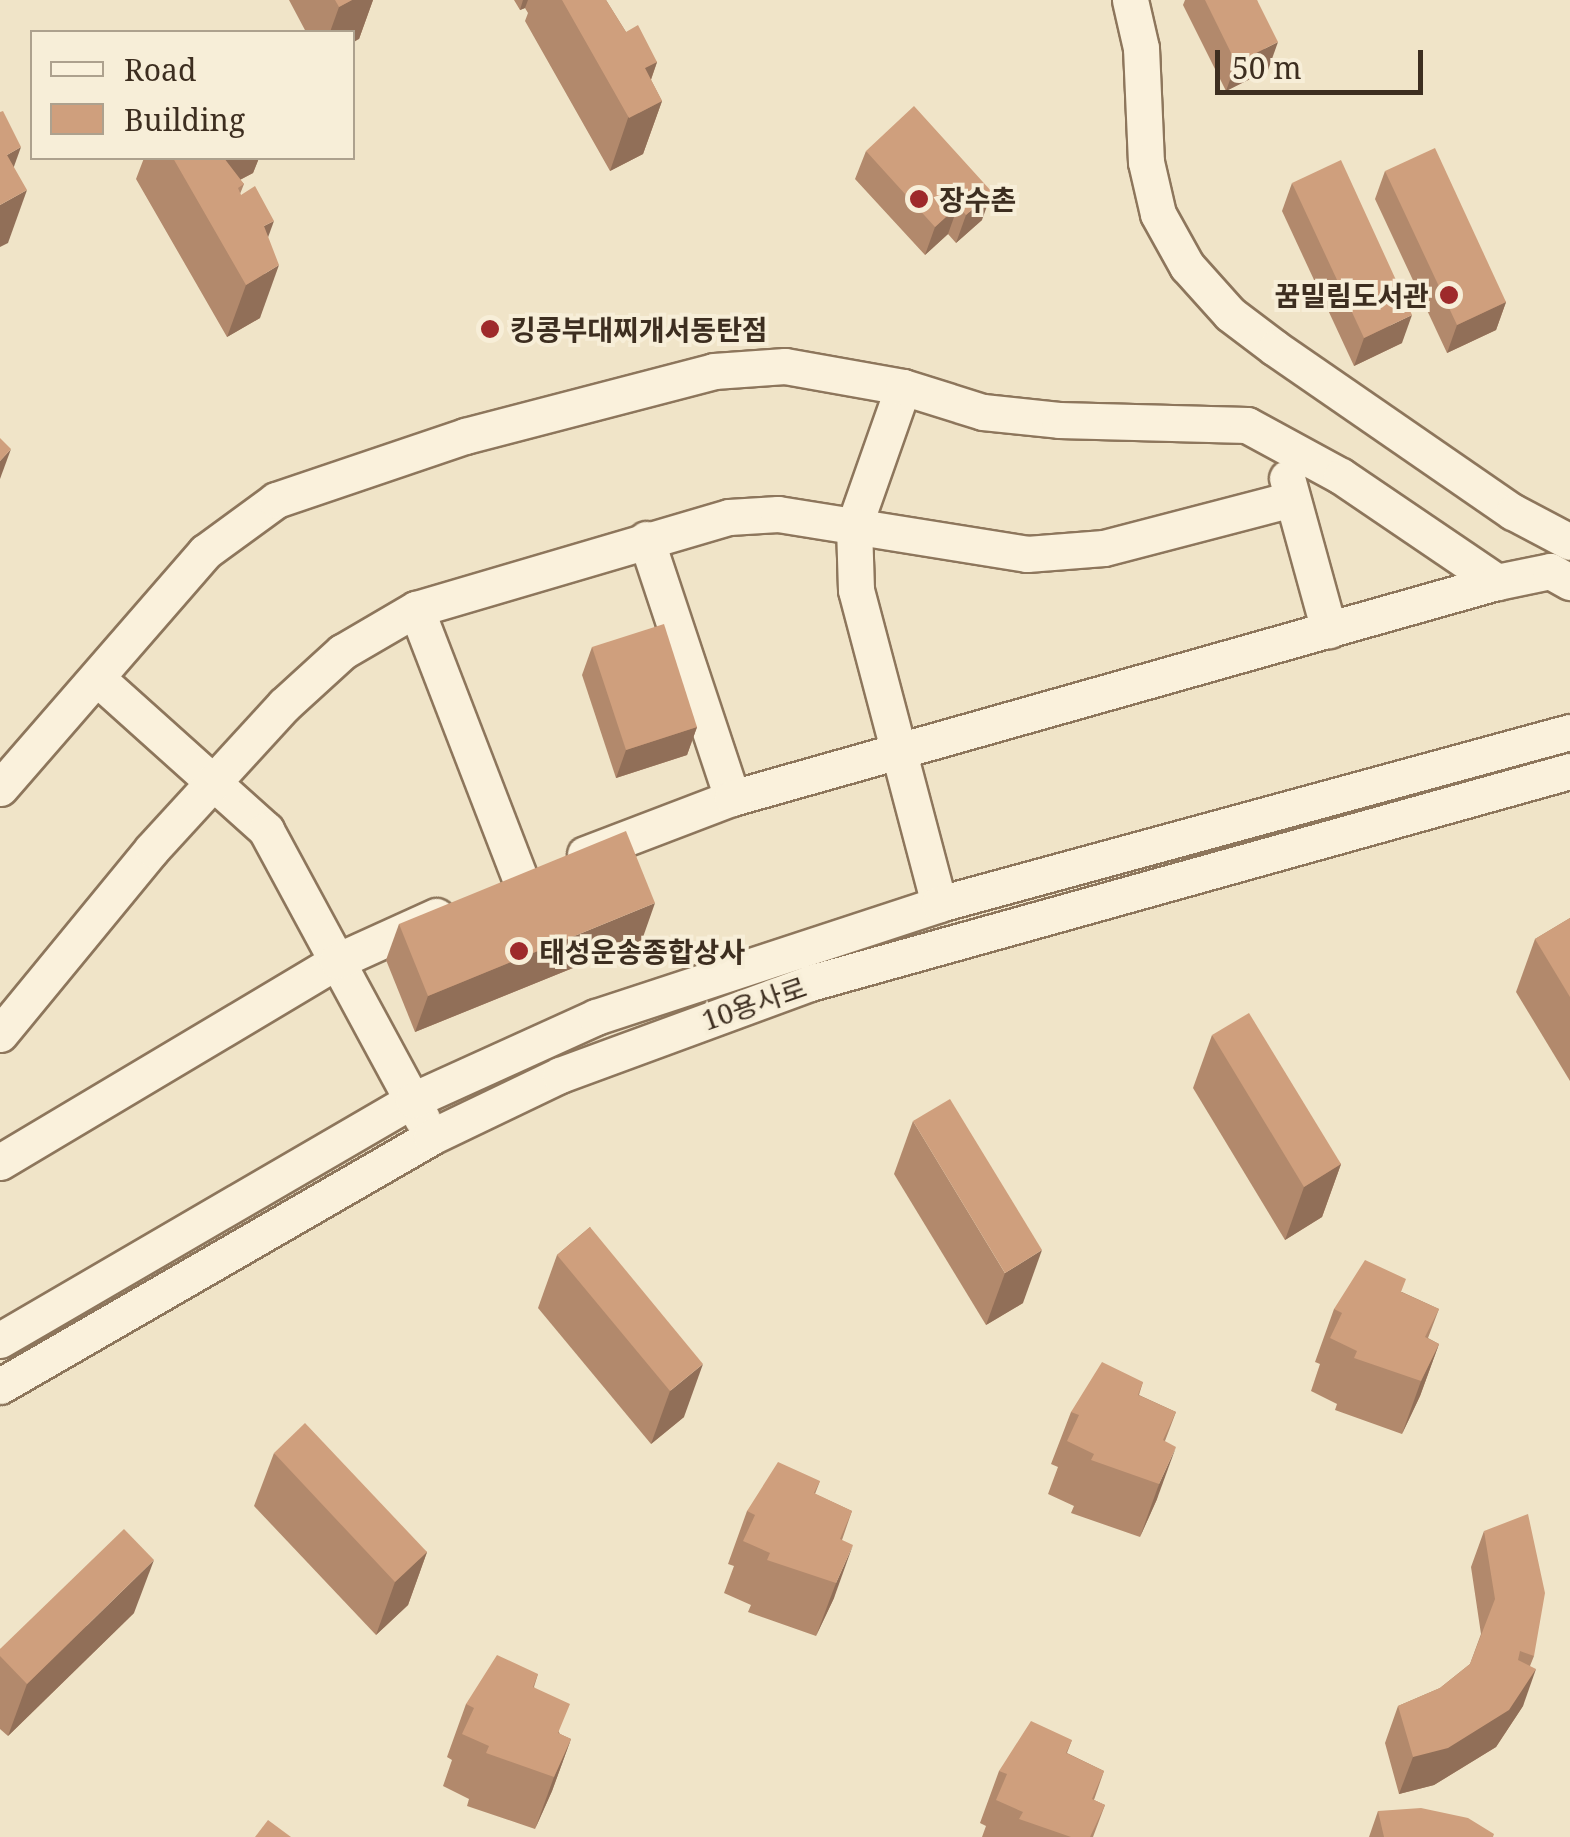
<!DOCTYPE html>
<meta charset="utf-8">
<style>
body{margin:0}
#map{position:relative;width:1570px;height:1837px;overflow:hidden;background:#f0e4c8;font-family:"Noto Serif","Noto Sans KR",serif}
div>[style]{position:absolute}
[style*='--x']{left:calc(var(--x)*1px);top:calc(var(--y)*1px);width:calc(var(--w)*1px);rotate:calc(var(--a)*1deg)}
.roads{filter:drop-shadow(2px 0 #8d765c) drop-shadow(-2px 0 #8d765c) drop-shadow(0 2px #8d765c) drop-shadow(0 -2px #8d765c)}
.minor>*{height:35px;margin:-17.5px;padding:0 17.5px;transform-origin:17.5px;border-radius:17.5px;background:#faf1dc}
.wall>*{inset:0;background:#b2896c}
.shaded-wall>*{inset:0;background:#916f58}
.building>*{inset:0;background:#cf9f7d}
.dots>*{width:28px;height:28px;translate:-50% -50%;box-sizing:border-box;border:5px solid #f7eed8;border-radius:50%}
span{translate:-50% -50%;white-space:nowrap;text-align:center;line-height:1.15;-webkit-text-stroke:8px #f7eed8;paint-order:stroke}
.poi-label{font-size:28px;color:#3d2e20;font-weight:700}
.left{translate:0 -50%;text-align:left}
.right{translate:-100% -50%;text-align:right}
.street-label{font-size:28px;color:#3d2e20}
.legend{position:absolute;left:30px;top:30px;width:325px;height:130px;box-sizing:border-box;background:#f7eed8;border:2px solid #ada18e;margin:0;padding:12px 18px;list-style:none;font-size:30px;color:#3d2e20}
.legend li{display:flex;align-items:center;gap:20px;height:50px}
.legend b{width:50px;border:2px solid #ada18e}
.scale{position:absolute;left:1215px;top:50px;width:208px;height:45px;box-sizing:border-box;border:5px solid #3d2e20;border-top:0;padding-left:12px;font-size:30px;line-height:35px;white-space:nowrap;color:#3d2e20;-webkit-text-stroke:8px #f7eed8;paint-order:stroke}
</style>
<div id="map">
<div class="roads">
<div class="minor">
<i style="--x:1130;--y:0;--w:49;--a:77.1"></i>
<i style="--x:1141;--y:48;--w:114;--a:87.5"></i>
<i style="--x:1146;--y:162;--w:53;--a:77"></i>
<i style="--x:1158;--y:214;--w:60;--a:60.9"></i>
<i style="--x:1187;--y:266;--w:64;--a:48.1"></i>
<i style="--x:1230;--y:314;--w:56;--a:37.1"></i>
<i style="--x:1275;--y:348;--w:289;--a:34.6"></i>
<i style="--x:1513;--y:512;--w:64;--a:27.8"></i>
<i style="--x:903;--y:387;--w:147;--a:109.4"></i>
<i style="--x:854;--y:526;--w:64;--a:88.2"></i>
<i style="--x:856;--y:590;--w:325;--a:75.2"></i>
<i style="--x:1287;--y:478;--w:158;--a:74.6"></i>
<i style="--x:646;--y:539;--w:273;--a:71.6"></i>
<i style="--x:416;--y:609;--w:288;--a:68.9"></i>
<i style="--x:98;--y:679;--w:226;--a:41.9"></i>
<i style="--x:266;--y:830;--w:328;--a:61.6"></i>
<i style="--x:0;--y:788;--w:313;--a:-49"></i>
<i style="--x:205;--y:552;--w:88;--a:-36.2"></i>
<i style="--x:276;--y:500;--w:200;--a:-18.7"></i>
<i style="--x:465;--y:436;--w:257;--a:-14.6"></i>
<i style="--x:714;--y:371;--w:71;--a:-4"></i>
<i style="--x:785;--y:366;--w:120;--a:10.1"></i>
<i style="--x:903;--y:387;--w:84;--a:17.4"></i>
<i style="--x:983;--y:412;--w:76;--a:6"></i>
<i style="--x:1059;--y:420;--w:188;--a:1.5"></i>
<i style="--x:1247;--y:425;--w:107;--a:28.5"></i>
<i style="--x:1341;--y:476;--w:189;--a:34.2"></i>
<i style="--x:585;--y:854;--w:157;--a:-20.9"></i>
<i style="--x:732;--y:798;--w:795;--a:-15.77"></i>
<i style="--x:1497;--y:582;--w:54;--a:-11.7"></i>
<i style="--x:1550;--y:571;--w:23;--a:29"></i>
<i style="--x:0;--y:1034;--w:239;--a:-50.6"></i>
<i style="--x:152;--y:849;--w:195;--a:-47.5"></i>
<i style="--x:284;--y:705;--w:79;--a:-42.4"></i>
<i style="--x:342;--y:652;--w:86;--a:-30.2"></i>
<i style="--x:416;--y:609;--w:326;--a:-16.4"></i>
<i style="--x:729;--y:517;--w:49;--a:-3.5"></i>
<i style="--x:778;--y:514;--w:252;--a:9.1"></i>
<i style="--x:1027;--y:554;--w:77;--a:-4.5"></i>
<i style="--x:1104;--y:548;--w:194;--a:-14.6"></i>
<i style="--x:0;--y:1162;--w:392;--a:-30.8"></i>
<i style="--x:337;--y:961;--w:109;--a:-24.4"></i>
<i style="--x:0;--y:1340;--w:478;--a:-30.2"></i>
<i style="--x:413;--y:1100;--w:201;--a:-24.4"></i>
<i style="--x:596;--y:1017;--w:361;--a:-18.2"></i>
<i style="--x:939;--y:904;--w:654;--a:-15.25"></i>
<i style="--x:0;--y:1386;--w:498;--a:-30"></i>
<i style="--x:431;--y:1137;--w:143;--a:-25.7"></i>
<i style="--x:560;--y:1075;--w:266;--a:-20.2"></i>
<i style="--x:810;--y:983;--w:789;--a:-15.59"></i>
</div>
</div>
<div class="wall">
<i style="clip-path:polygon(289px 0,373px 0,359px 39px,352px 32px,306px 32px)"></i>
<i style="clip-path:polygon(514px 0,606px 0,626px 32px,657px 62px,651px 80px,662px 101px,643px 154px,610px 171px,525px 21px,528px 13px,525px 8px,520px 10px)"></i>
<i style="clip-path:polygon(1185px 0,1257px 0,1268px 70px,1226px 91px,1183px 5px)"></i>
<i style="clip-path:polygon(866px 151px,982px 220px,956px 243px,948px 234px,925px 255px,855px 179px)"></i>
<i style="clip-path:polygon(144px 158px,259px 158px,253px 173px,240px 180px,244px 184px,240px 194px,268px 237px,260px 318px,227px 337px,136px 179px)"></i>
<i style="clip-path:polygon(1385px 171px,1506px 302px,1496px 330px,1447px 353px,1375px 199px)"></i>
<i style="clip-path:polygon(1292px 183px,1402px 343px,1354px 366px,1282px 211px)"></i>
<i style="clip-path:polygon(592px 647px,697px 727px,687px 755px,616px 778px,582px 675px)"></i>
<i style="clip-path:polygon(1570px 918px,1570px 1081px,1516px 992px,1535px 939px)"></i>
<i style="clip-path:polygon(399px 924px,642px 940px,415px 1032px,386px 960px)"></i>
<i style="clip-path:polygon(1212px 1035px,1341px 1164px,1322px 1217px,1285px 1240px,1193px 1088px)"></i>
<i style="clip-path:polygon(913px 1121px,1023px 1303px,986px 1325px,894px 1174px)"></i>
<i style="clip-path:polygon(590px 1227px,684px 1417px,651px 1444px,538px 1308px,557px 1255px)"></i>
<i style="clip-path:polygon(1402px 1292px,1439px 1309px,1428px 1338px,1439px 1344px,1420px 1396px,1402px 1434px,1335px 1410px,1337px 1404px,1311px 1391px,1320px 1364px,1315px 1362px,1334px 1309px)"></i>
<i style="clip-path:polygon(1143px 1382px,1139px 1395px,1176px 1412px,1165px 1441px,1157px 1499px,1140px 1537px,1071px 1513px,1074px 1506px,1048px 1494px,1058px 1467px,1051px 1464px,1071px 1412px)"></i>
<i style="clip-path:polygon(274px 1453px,427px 1552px,408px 1605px,376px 1635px,254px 1506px)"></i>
<i style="clip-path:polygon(820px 1481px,815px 1494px,852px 1511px,842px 1540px,834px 1598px,816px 1636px,748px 1612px,751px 1605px,724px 1593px,734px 1566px,728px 1564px,747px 1511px)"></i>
<i style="clip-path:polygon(1484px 1531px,1534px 1656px,1530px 1666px,1523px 1706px,1496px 1747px,1434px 1785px,1399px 1794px,1385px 1743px,1398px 1706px,1440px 1688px,1470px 1664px,1481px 1634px,1471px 1567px)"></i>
<i style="clip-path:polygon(134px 1613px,8px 1736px,0 1729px,0 1649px)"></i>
<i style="clip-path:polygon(538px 1674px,534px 1687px,560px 1734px,571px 1739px,552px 1791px,535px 1829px,467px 1806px,469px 1799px,443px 1786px,452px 1760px,447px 1757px,466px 1704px)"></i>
<i style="clip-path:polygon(1072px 1740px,1067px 1753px,1104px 1771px,1094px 1800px,1105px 1805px,1093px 1837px,982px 1837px,986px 1826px,980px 1823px,999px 1771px)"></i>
<i style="clip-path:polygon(1378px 1811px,1493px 1837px,1369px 1837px)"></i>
</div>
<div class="shaded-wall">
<i style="clip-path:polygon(352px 0,373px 0,359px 39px,352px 43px,352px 32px,330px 32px,339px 7px)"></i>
<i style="clip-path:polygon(523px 0,528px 0,525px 8px,520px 10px)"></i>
<i style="clip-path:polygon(1278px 42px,1268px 70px,1226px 91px,1236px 63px)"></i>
<i style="clip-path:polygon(657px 62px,639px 113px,662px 101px,643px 154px,610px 171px,645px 68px)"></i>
<i style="clip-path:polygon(21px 147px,2px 200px,7px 155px)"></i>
<i style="clip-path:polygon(219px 158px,259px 158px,253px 173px,214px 193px)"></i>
<i style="clip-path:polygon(27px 190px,8px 243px,0 247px,0 205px)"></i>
<i style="clip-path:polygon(992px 192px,982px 220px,956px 243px,966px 215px)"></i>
<i style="clip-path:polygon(958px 206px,948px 234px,925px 255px,935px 227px)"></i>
<i style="clip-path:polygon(274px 221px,255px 273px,264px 226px)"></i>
<i style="clip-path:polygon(279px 265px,260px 318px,227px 337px,246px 285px)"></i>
<i style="clip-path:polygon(1506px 302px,1496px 330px,1447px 353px,1457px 325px)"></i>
<i style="clip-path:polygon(1412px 315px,1402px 343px,1354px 366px,1364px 338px)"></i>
<i style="clip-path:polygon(11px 449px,0 479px,0 461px)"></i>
<i style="clip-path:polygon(697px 727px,687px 755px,616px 778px,626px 750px)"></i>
<i style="clip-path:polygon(655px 903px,642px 940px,415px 1032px,428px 996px)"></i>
<i style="clip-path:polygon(1341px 1164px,1322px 1217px,1285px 1240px,1304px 1187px)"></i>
<i style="clip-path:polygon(1042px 1250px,1023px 1303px,986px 1325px,1005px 1273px)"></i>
<i style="clip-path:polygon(1439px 1344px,1420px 1396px,1402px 1434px,1421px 1381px)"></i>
<i style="clip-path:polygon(703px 1364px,684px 1417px,651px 1444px,670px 1391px)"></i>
<i style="clip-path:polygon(1176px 1447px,1157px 1499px,1140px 1537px,1159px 1484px)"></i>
<i style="clip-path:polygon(853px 1545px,834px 1598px,816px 1636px,836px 1583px)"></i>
<i style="clip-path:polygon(427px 1552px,408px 1605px,376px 1635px,395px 1582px)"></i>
<i style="clip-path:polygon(154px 1560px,134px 1613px,8px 1736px,27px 1684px)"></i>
<i style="clip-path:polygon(1536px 1669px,1523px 1706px,1496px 1747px,1434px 1785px,1399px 1794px,1413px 1757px)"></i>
<i style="clip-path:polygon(571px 1739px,552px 1791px,535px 1829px,554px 1777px)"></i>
</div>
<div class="building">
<i style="clip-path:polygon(335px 0,352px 0,339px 7px)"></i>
<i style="clip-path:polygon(562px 0,606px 0,626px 32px,638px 25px,657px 62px,645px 68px,662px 101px,629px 118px)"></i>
<i style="clip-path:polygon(1205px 0,1257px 0,1278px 42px,1236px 63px)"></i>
<i style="clip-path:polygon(914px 106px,992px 192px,966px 215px,958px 206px,935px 227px,866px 151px)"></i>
<i style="clip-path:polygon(3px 111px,21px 147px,7px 155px,27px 190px,0 205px,0 112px)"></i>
<i style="clip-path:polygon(1435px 148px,1506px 302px,1457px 325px,1385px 171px)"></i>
<i style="clip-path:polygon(173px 158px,224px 158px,244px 184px,238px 188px,241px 195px,255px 186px,274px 221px,264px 226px,279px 265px,246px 285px)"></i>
<i style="clip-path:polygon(1341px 160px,1412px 315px,1364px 338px,1292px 183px)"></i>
<i style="clip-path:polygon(0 438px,11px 449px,0 461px)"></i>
<i style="clip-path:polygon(664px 624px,697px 727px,626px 750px,592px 647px)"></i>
<i style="clip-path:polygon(626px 831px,655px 903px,428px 996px,399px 924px)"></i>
<i style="clip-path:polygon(1570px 918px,1570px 997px,1535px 939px)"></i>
<i style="clip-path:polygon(1249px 1013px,1341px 1164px,1304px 1187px,1212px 1035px)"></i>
<i style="clip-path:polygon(950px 1099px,1042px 1250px,1005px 1273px,913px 1121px)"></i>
<i style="clip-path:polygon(590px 1227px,703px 1364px,670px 1391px,557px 1255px)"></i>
<i style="clip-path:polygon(1365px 1260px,1406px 1279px,1401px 1292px,1439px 1309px,1425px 1337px,1439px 1344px,1421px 1381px,1354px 1358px,1357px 1351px,1330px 1338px,1342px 1313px,1334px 1309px)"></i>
<i style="clip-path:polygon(1102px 1362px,1143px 1382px,1138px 1395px,1176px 1412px,1163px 1440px,1176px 1447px,1159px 1484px,1091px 1460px,1094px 1454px,1067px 1441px,1079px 1415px,1071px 1412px)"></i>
<i style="clip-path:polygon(305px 1423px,427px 1552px,395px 1582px,274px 1453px)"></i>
<i style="clip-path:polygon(778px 1462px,820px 1481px,814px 1493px,852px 1511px,840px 1539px,853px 1545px,836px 1583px,767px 1560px,770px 1553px,743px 1541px,755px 1515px,747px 1511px)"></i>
<i style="clip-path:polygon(1528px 1514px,1545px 1593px,1534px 1656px,1520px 1651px,1518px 1660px,1536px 1669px,1509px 1710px,1448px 1748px,1413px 1757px,1398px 1706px,1440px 1688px,1470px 1664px,1495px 1599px,1484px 1531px)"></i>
<i style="clip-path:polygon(124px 1529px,154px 1560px,27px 1684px,0 1656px,0 1649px)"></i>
<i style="clip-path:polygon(497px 1655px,538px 1674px,533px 1687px,570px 1704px,558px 1733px,571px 1739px,554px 1777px,486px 1753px,489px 1746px,462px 1734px,474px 1708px,466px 1704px)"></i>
<i style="clip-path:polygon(1031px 1721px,1072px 1740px,1066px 1753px,1104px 1771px,1092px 1799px,1105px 1805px,1090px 1837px,1071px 1837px,1019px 1819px,1023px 1812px,996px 1800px,1007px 1774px,999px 1771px)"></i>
<i style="clip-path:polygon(1421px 1808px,1468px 1818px,1494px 1834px,1493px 1837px,1384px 1837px,1378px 1811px)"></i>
<i style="clip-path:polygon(268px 1820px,291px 1837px,255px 1837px)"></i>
</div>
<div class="dots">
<i style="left:919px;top:199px;background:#9e2a2b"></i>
<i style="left:1449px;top:295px;background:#9e2a2b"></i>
<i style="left:490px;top:329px;background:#9e2a2b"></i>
<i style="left:519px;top:951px;background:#9e2a2b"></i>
</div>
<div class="poi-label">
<span class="left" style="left:939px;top:199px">장수촌</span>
<span class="right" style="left:1429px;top:295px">꿈밀림도서관</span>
<span class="left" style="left:510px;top:329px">킹콩부대찌개서동탄점</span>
<span class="left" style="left:539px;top:951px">태성운송종합상사</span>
</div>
<div class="street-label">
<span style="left:754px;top:1003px;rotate:-19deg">10용사로</span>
</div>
<ul class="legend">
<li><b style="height:12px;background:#faf1dc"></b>Road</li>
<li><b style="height:28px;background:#cf9f7d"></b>Building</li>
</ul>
<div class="scale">50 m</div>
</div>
